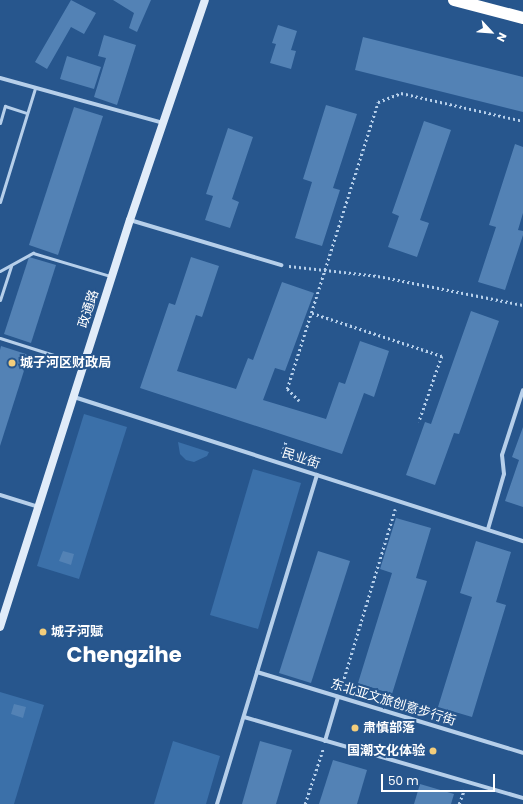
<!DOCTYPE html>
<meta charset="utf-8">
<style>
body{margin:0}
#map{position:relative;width:523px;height:804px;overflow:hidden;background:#27568d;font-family:Poppins,"Noto Sans SC",sans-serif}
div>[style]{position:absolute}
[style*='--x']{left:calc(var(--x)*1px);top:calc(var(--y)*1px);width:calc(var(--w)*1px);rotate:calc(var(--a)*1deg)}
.green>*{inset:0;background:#3b70a9}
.building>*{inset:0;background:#5382b5}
.path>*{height:2.5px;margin-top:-1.25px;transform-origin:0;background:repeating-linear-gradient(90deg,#b6cfea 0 2px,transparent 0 5px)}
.lane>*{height:3px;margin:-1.5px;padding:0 1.5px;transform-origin:1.5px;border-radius:1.5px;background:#b6cfea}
.street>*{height:4px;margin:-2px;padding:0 2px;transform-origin:2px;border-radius:2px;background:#b6cfea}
.secondary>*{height:8px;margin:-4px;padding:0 4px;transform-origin:4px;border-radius:4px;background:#e1ecf9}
.highway>*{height:12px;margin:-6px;padding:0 6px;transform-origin:6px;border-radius:6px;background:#fff}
.dots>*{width:11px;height:11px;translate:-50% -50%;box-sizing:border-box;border:2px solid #27568d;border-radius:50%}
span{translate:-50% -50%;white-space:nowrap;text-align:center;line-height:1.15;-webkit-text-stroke:4px #27568d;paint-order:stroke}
.street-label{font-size:13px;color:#fff}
.poi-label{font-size:13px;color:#fff;font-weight:700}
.left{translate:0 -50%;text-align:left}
.right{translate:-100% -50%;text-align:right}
.town-label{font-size:21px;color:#fff;font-weight:700}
.north{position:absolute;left:471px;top:12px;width:40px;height:40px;-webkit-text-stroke:3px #27568d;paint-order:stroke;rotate:116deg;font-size:11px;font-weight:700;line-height:16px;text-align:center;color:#fff}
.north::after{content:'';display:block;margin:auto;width:14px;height:18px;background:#fff;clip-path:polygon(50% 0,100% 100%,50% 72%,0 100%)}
.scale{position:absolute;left:381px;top:774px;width:114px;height:18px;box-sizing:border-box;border:2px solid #fff;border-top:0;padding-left:5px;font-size:12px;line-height:14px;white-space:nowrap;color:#fff;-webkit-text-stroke:3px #27568d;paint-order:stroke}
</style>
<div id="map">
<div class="green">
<i style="clip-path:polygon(84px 414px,127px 427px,79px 579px,37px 566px)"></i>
<i style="clip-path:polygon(178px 442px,209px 452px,207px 456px,194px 462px,186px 460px,180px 454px)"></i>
<i style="clip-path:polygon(253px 469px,301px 483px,258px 629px,210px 615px)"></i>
<i style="clip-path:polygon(0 692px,44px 705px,14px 804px,0 804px)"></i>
<i style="clip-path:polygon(173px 741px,220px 756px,206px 804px,154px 804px)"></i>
</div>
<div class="building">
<i style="clip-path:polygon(71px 0,96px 13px,84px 34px,71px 27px,47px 69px,35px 62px)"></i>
<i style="clip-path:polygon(113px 0,151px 0,137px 32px,129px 28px,134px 13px)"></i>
<i style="clip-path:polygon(278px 25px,297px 31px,291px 50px,296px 51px,291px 69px,270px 63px,276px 44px,272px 43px)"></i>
<i style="clip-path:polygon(104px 35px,136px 45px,117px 105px,94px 97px,106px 58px,98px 56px)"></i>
<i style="clip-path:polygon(363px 37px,523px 77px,523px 112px,355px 70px)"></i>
<i style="clip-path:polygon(67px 56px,101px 67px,94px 89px,60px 79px)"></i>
<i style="clip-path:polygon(326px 105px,357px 114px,333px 188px,340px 190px,322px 246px,295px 238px,312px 182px,303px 179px)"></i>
<i style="clip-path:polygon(74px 107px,103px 116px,58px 255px,29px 245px)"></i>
<i style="clip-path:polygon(424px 121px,451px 130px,420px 220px,429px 223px,417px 257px,388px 247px,399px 216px,392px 213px)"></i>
<i style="clip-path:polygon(228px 128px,253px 137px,232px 199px,239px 202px,230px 228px,205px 220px,213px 196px,206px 194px)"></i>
<i style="clip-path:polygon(515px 144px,523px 147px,523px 213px,518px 230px,523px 231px,523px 235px,505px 290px,478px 282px,496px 227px,489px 225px)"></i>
<i style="clip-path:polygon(29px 257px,56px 265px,31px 343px,4px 334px)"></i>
<i style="clip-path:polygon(191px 257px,219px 266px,202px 317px,196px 315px,177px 371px,236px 389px,248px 358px,253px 360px,282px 282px,314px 293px,285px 371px,275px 368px,263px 400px,326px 419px,339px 382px,345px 384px,360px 341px,389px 351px,374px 397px,364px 393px,342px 454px,140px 388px,169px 303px,175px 305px)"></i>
<i style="clip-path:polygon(471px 311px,499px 321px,459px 434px,454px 433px,435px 485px,406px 475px,425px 422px,431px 424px)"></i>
<i style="clip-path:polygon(1px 346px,29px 355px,0 446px,0 350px)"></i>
<i style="clip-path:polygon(523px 427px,523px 507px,505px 501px,519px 460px,512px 457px)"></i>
<i style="clip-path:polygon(396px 518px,431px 528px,416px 578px,427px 581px,392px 694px,358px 683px,392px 573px,380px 569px)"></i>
<i style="clip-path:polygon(476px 541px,511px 552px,496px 602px,506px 605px,472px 717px,438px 707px,472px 597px,460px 593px)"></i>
<i style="clip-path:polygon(63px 551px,74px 554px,71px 565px,59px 561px)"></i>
<i style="clip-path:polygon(318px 551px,350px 561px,311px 683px,279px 673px)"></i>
<i style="clip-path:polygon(14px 704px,26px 707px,23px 718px,11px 714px)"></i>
<i style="clip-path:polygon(260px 741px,292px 750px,276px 804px,242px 804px)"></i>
<i style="clip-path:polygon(333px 760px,367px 770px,357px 804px,319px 804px)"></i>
<i style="clip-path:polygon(420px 784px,454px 794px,451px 804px,414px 804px)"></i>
</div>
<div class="path">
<i style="--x:289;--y:266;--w:90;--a:6.4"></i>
<i style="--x:378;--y:276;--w:148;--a:11.3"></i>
<i style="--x:312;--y:313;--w:137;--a:18.3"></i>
<i style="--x:442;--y:356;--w:70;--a:109.2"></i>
<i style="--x:299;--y:401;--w:17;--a:-135"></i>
<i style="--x:287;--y:389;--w:301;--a:-72.4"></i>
<i style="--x:378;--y:102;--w:25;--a:-21"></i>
<i style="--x:401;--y:93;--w:125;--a:12.9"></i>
<i style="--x:282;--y:454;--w:14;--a:-73"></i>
<i style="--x:341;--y:688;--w:187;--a:-73.2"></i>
<i style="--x:305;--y:804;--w:58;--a:-71.9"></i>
<i style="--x:459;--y:804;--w:15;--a:-70"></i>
</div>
<div class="lane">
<i style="--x:0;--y:123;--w:18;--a:-74"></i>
<i style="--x:5;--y:106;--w:23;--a:18"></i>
<i style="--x:0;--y:202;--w:119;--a:-72.9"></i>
<i style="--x:0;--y:271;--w:38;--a:-29"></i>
<i style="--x:33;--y:253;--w:80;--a:16.6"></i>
<i style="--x:0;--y:300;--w:36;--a:-72"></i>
<i style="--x:0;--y:338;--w:86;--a:17.6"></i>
</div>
<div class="street">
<i style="--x:0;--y:78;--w:169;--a:15.4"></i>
<i style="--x:130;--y:220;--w:158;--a:16.6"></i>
<i style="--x:74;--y:397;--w:472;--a:17.8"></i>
<i style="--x:0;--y:495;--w:41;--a:17.1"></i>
<i style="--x:488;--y:529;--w:57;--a:-73.8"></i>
<i style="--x:504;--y:474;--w:19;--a:-96"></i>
<i style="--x:502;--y:455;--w:68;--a:-72.1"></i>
<i style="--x:257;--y:672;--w:278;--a:16.9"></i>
<i style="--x:244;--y:717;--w:291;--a:16.2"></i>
<i style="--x:325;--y:741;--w:46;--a:-73.5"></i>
<i style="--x:217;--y:804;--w:344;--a:-73.1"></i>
</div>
<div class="secondary">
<i style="--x:0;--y:627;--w:427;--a:-72.3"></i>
<i style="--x:130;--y:220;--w:232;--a:-71.2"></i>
</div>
<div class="highway">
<i style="--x:454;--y:0;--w:71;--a:14.6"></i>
</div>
<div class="dots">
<i style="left:12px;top:363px;background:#f3cd7b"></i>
<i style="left:43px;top:632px;background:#f3cd7b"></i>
<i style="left:355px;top:728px;background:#f3cd7b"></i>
<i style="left:433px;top:751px;background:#f3cd7b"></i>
</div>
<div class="street-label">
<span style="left:89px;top:309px;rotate:-72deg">政通路</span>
<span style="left:301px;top:459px;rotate:18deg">民业街</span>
<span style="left:393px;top:703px;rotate:17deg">东北亚文旅创意步行街</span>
</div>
<div class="poi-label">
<span class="left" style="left:20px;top:363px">城子河区财政局</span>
<span class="left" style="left:51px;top:632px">城子河赋</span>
<span class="left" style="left:363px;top:728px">肃慎部落</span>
<span class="right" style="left:425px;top:751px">国潮文化体验</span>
</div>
<div class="town-label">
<span style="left:124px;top:655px">Chengzihe</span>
</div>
<div class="north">N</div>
<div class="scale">50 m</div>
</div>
